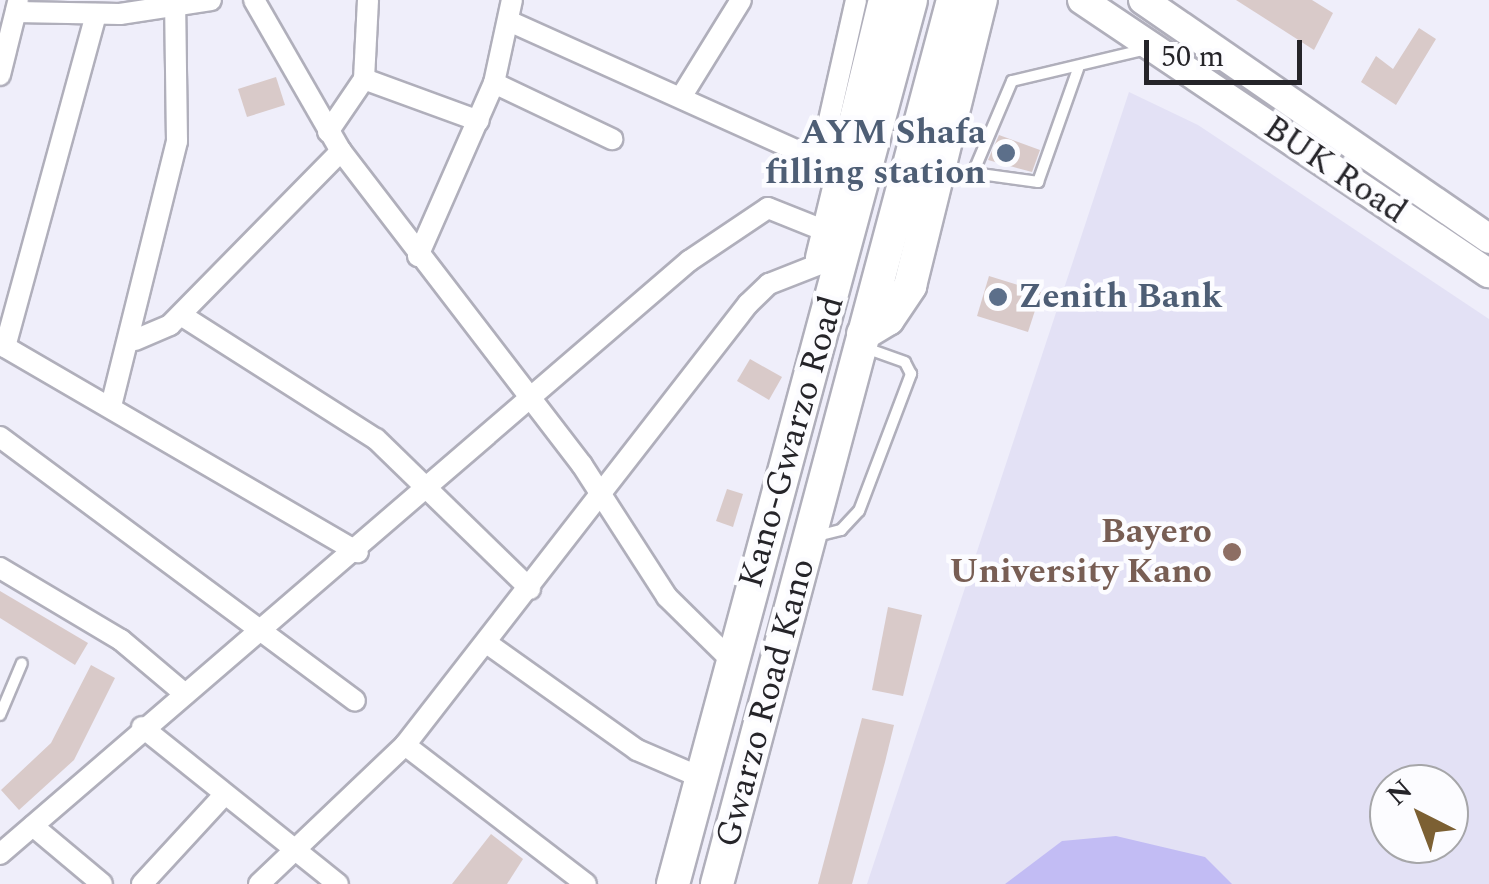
<!DOCTYPE html>
<style>
body{margin:0}
#map{position:relative;width:1489px;height:884px;overflow:hidden;background:#efeefa;font-family:Spectral,serif}
div>[style]{position:absolute}
[style*='--x']{left:calc(var(--x)*1px);top:calc(var(--y)*1px);width:calc(var(--w)*1px);rotate:calc(var(--a)*1deg)}
.built>*{inset:0;background:#e3e1f5}
.green>*{inset:0;background:#c2bcf4}
.building>*{inset:0;background:#d9cac9}
.roads{filter:drop-shadow(2px 0 #b0afbb) drop-shadow(-2px 0 #b0afbb) drop-shadow(0 2px #b0afbb) drop-shadow(0 -2px #b0afbb)}
.lane>*{height:10px;margin:-5px;padding:0 5px;transform-origin:5px;border-radius:5px;background:#fff}
.street>*{height:20px;margin:-10px;padding:0 10px;transform-origin:10px;border-radius:10px;background:#fff}
.secondary>*{height:28px;margin:-14px;padding:0 14px;transform-origin:14px;border-radius:14px;background:#fff}
.primary>*{height:32px;margin:-16px;padding:0 16px;transform-origin:16px;border-radius:16px;background:#fff}
.dots>*{width:28px;height:28px;translate:-50% -50%;box-sizing:border-box;border:5px solid #fcfcff;border-radius:50%}
span{translate:-50% -50%;white-space:nowrap;text-align:center;line-height:1.15;-webkit-text-stroke:9px #fcfcff;paint-order:stroke}
.service-label{font-size:35px;color:#4e5e75;font-weight:700}
.right{translate:-100% -50%;text-align:right}
.left{translate:0 -50%;text-align:left}
.street-label{font-size:35px;color:#252429}
.education-label{font-size:35px;color:#785e54;font-weight:700}
.north{position:absolute;left:1369px;top:764px;width:100px;height:100px;box-sizing:border-box;background:#fcfcff;border:2px solid #a6a6a9;border-radius:50%;rotate:318deg;font-size:28px;font-weight:700;line-height:40px;text-align:center;color:#252429}
.north::after{content:'';display:block;margin:auto;width:35px;height:45px;background:#7c6033;clip-path:polygon(50% 0,100% 100%,50% 72%,0 100%)}
.scale{position:absolute;left:1144px;top:40px;width:158px;height:45px;box-sizing:border-box;border:5px solid #252429;border-top:0;padding-left:12px;font-size:30px;line-height:35px;white-space:nowrap;color:#252429;-webkit-text-stroke:8px #fcfcff;paint-order:stroke}
</style>
<div id="map">
<div class="built">
<i style="clip-path:polygon(evenodd,1129px 92px,1198px 125px,1489px 319px,1489px 884px,867px 884px,1129px 92px,1389px 784px,1449px 784px,1449px 844px,1389px 844px,1389px 784px)"></i>
</div>
<div class="green">
<i style="clip-path:polygon(1116px 836px,1205px 857px,1232px 884px,1005px 884px,1062px 841px)"></i>
</div>
<div class="building">
<i style="clip-path:polygon(1236px 0,1312px 0,1333px 13px,1314px 50px)"></i>
<i style="clip-path:polygon(1419px 28px,1436px 39px,1396px 105px,1361px 82px,1376px 56px,1393px 69px)"></i>
<i style="clip-path:polygon(276px 77px,285px 105px,247px 117px,238px 89px)"></i>
<i style="clip-path:polygon(999px 135px,1040px 150px,1032px 172px,988px 160px)"></i>
<i style="clip-path:polygon(989px 276px,1041px 292px,1028px 332px,977px 316px)"></i>
<i style="clip-path:polygon(750px 359px,782px 377px,769px 400px,737px 381px)"></i>
<i style="clip-path:polygon(727px 489px,743px 494px,733px 527px,716px 521px)"></i>
<i style="clip-path:polygon(0 591px,88px 643px,75px 665px,0 618px)"></i>
<i style="clip-path:polygon(888px 607px,922px 615px,903px 696px,872px 690px)"></i>
<i style="clip-path:polygon(91px 665px,115px 678px,74px 760px,19px 810px,1px 790px,51px 743px)"></i>
<i style="clip-path:polygon(862px 718px,894px 725px,885px 762px,852px 884px,818px 884px)"></i>
<i style="clip-path:polygon(491px 834px,523px 859px,507px 884px,452px 884px)"></i>
</div>
<div class="roads">
<div class="lane">
<i style="--x:973;--y:173;--w:66;--a:7.9"></i>
<i style="--x:1038;--y:182;--w:120;--a:-70.5"></i>
<i style="--x:939;--y:181;--w:35;--a:-13"></i>
<i style="--x:973;--y:173;--w:100;--a:-67"></i>
<i style="--x:1012;--y:81;--w:138;--a:-13.4"></i>
<i style="--x:817;--y:536;--w:25;--a:-14"></i>
<i style="--x:841;--y:530;--w:26;--a:-47"></i>
<i style="--x:859;--y:511;--w:147;--a:-69.2"></i>
<i style="--x:911;--y:374;--w:13;--a:-117"></i>
<i style="--x:905;--y:362;--w:41;--a:-160.3"></i>
<i style="--x:0;--y:715;--w:56;--a:-67.1"></i>
</div>
<div class="street">
<i style="--x:254;--y:0;--w:174;--a:60.1"></i>
<i style="--x:341;--y:151;--w:396;--a:52.5"></i>
<i style="--x:582;--y:465;--w:157;--a:57.2"></i>
<i style="--x:667;--y:597;--w:90;--a:44.5"></i>
<i style="--x:16;--y:12;--w:104;--a:1.1"></i>
<i style="--x:120;--y:14;--w:92;--a:-8.7"></i>
<i style="--x:511;--y:22;--w:363;--a:24.2"></i>
<i style="--x:0;--y:75;--w:75;--a:-76.1"></i>
<i style="--x:364;--y:79;--w:122;--a:20.1"></i>
<i style="--x:494;--y:83;--w:131;--a:25.4"></i>
<i style="--x:683;--y:94;--w:110;--a:-58.3"></i>
<i style="--x:328;--y:132;--w:64;--a:-55.8"></i>
<i style="--x:364;--y:79;--w:79;--a:-87.1"></i>
<i style="--x:820;--y:160;--w:164;--a:-77.3"></i>
<i style="--x:418;--y:256;--w:189;--a:-66.3"></i>
<i style="--x:494;--y:83;--w:85;--a:-77.8"></i>
<i style="--x:181;--y:315;--w:231;--a:32.5"></i>
<i style="--x:376;--y:439;--w:215;--a:44.2"></i>
<i style="--x:135;--y:340;--w:38;--a:-23"></i>
<i style="--x:170;--y:325;--w:244;--a:-45.5"></i>
<i style="--x:0;--y:344;--w:414;--a:30.2"></i>
<i style="--x:5;--y:347;--w:345;--a:-74.7"></i>
<i style="--x:112;--y:402;--w:269;--a:-76"></i>
<i style="--x:177;--y:141;--w:135;--a:-90.8"></i>
<i style="--x:0;--y:437;--w:442;--a:36.6"></i>
<i style="--x:0;--y:568;--w:141;--a:30.8"></i>
<i style="--x:121;--y:640;--w:84;--a:40.2"></i>
<i style="--x:488;--y:644;--w:183;--a:35.4"></i>
<i style="--x:637;--y:750;--w:71;--a:23.3"></i>
<i style="--x:142;--y:727;--w:251;--a:38.7"></i>
<i style="--x:405;--y:745;--w:228;--a:37.5"></i>
<i style="--x:33;--y:826;--w:90;--a:40"></i>
<i style="--x:0;--y:854;--w:909;--a:-40.72"></i>
<i style="--x:689;--y:261;--w:95;--a:-33.9"></i>
<i style="--x:768;--y:208;--w:65;--a:21.8"></i>
<i style="--x:142;--y:884;--w:122;--a:-47.3"></i>
<i style="--x:259;--y:884;--w:202;--a:-43.6"></i>
<i style="--x:405;--y:745;--w:559;--a:-52.13"></i>
<i style="--x:748;--y:304;--w:29;--a:-44"></i>
<i style="--x:769;--y:284;--w:55;--a:-21.4"></i>
</div>
<div class="secondary">
<i style="--x:1082;--y:0;--w:490;--a:33.9"></i>
<i style="--x:1143;--y:0;--w:421;--a:34.6"></i>
</div>
<div class="primary">
<i style="--x:822;--y:258;--w:266;--a:-76.3"></i>
<i style="--x:863;--y:334;--w:29;--a:-31"></i>
<i style="--x:888;--y:319;--w:40;--a:-56"></i>
<i style="--x:910;--y:286;--w:295;--a:-76.1"></i>
<i style="--x:673;--y:884;--w:915;--a:-74.93"></i>
<i style="--x:717;--y:884;--w:915;--a:-75.05"></i>
</div>
</div>
<div class="dots">
<i style="left:1006px;top:153px;background:#5c6f8a"></i>
<i style="left:998px;top:297px;background:#5c6f8a"></i>
<i style="left:1232px;top:552px;background:#8d6e63"></i>
</div>
<div class="service-label">
<span class="right" style="left:986px;top:153px">AYM Shafa<br>filling station</span>
<span class="left" style="left:1018px;top:297px">Zenith Bank</span>
</div>
<div class="street-label">
<span style="left:1335px;top:170px;rotate:34deg">BUK Road</span>
<span style="left:792px;top:442px;rotate:-74deg">Kano-Gwarzo Road</span>
<span style="left:766px;top:703px;rotate:-75deg">Gwarzo Road Kano</span>
</div>
<div class="education-label">
<span class="right" style="left:1212px;top:552px">Bayero<br>University Kano</span>
</div>
<div class="north">N</div>
<div class="scale">50 m</div>
</div>
